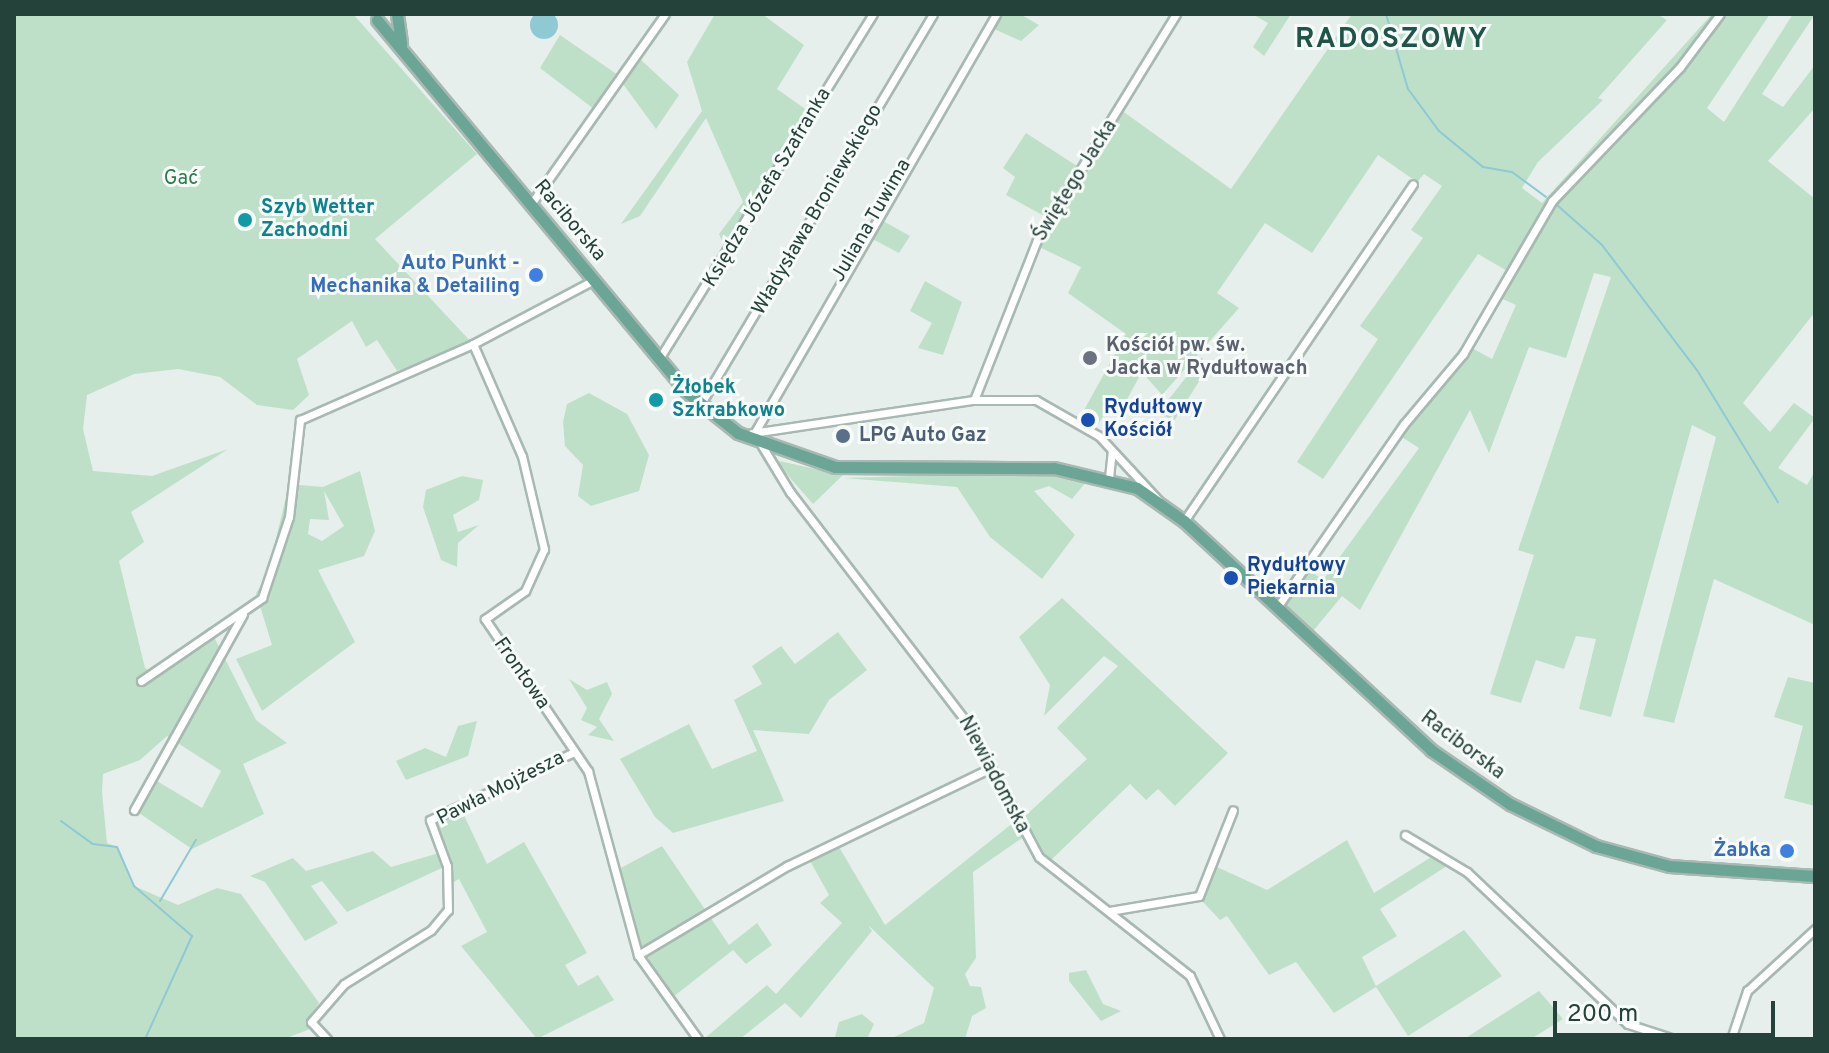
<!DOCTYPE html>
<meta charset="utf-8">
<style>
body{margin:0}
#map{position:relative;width:1829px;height:1053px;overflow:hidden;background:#e6efeb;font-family:Overpass,sans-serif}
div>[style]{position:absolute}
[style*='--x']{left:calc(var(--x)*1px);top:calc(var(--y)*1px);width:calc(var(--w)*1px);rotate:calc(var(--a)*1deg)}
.green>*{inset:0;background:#bfe0c8}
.water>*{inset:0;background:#8ec9d4}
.round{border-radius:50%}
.stream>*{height:2px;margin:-1px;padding:0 1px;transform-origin:1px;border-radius:1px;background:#8ec9d4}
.roads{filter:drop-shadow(2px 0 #a8b8b2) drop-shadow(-2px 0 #a8b8b2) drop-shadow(0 2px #a8b8b2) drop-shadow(0 -2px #a8b8b2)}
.minor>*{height:7px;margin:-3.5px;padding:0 3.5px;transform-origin:3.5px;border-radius:3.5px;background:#fff}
.primary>*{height:11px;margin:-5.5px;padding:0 5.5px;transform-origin:5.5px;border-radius:5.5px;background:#6aa596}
.dots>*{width:22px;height:22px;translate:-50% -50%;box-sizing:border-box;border:4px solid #f7fbf9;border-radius:50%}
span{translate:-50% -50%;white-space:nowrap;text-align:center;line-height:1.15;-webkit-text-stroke:6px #f7fbf9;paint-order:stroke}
.park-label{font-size:20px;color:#2d7a4b}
.street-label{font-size:20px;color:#24423a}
.culture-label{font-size:20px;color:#0d838f;font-weight:700}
.left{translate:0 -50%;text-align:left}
.shop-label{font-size:20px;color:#366cbe;font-weight:700}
.right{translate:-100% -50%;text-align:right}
.worship-label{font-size:20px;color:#5b616d;font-weight:700}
.transit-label{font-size:20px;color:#164399;font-weight:700}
.service-label{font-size:20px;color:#4e5e75;font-weight:700}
.district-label{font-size:28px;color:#1f5548;font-weight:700;letter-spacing:2px}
.frame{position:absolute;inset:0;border:16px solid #24423a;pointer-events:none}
.scale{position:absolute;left:1553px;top:1001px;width:222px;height:36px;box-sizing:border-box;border:4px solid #24423a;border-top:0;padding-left:10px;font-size:24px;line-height:28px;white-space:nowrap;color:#24423a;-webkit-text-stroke:6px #f7fbf9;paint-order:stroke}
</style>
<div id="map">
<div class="green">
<i style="clip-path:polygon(14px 14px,353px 14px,477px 154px,375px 239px,473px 344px,397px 371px,377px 340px,366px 347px,352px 321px,297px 359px,309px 395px,293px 410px,257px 405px,220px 377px,178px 369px,134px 374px,87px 395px,83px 429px,93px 471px,152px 476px,228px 449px,131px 512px,144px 542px,119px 561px,145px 668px,152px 673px,209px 627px,256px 720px,287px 743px,243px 764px,264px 814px,192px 849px,139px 813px,157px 781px,202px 808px,221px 771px,167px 736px,140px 760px,103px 774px,102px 792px,107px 843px,117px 847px,134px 886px,178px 905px,217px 888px,241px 894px,319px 1003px,307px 1021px,310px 1029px,284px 1039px,14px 1039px)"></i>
<i style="clip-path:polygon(715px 14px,762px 14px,804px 45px,777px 89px,808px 111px,726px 249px,719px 234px,743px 202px,706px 118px,640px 216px,621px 224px,702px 111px,687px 62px)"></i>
<i style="clip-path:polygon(1001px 14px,1020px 14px,1039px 25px,1021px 41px,992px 28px)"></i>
<i style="clip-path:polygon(1252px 14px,1291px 14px,1264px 56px,1253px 47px,1268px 23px)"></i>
<i style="clip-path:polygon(1352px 14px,1657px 14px,1667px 20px,1598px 98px,1603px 100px,1538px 162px,1522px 188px,1542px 203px,1712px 14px,1770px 14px,1707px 108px,1724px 122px,1793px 14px,1815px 14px,1762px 94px,1783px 107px,1815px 65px,1815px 108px,1768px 161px,1815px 199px,1815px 312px,1743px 403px,1770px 432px,1794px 403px,1815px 418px,1778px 468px,1807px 485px,1815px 471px,1815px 625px,1714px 579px,1674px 723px,1643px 716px,1716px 437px,1692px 425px,1611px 717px,1579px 709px,1596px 639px,1576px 636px,1564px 669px,1536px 660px,1521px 703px,1490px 694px,1534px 555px,1518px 550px,1611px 277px,1594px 273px,1566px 358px,1529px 347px,1489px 453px,1470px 410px,1360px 610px,1342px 596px,1309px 636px,1278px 606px,1303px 565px,1323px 580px,1419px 448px,1397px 434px,1468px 346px,1492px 359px,1516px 305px,1496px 296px,1509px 272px,1478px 254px,1323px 479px,1297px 462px,1378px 339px,1360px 326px,1423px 238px,1411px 230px,1442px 186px,1424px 174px,1417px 182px,1378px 155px,1312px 253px,1265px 223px,1217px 293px,1239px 308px,1162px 395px,1142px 372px,1120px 412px,1106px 412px,1093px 432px,1078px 421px,1126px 334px,1068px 293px,1081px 267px,1035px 245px,1121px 110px,1231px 189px)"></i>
<i style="clip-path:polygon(560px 35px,618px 75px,594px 109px,540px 68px)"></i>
<i style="clip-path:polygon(640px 59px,679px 95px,656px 129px,623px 84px)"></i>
<i style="clip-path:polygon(1026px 133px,1077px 166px,1046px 217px,1006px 195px,1015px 177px,1003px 168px)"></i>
<i style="clip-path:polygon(876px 217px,910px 236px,899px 253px,865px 235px)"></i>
<i style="clip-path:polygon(925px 281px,962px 302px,943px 355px,918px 348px,932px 323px,910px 311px)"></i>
<i style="clip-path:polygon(1202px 357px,1205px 372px,1174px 421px,1158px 413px)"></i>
<i style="clip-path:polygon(589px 393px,627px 414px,649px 455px,639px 491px,591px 506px,578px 496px,583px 465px,565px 446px,563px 422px,567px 404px)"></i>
<i style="clip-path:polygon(777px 463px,779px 461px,843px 475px,813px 504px)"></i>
<i style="clip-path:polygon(evenodd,360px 471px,375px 531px,364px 556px,318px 570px,355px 642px,262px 711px,236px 659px,272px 645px,256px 593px,267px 577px,289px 484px,323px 487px,360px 471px,324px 491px,344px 526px,322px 541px,308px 534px,310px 519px,329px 520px,324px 491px)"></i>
<i style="clip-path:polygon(1039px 472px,1086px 482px,1072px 499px,1049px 486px,1034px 491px,1075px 535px,1042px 579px,990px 537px,957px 487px,844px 478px)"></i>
<i style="clip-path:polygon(462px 476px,483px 480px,479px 500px,453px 515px,458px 532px,479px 525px,458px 543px,457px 567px,441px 560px,423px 507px,426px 490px)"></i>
<i style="clip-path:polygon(1062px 598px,1228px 753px,1175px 806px,1158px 789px,1146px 800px,1130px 784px,1049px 862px,1024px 817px,1087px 759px,1057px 728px,1118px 666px,1104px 656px,1044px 716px,1050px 685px,1019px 637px)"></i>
<i style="clip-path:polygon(838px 632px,867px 670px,829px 700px,809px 734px,753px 730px,784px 801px,673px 833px,655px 817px,620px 759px,689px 724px,712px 769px,757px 751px,734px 700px,762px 684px,752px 666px,781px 646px,795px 664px)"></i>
<i style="clip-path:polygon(1788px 677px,1815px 683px,1815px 806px,1784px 798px,1803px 726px,1774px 717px)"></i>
<i style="clip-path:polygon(569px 679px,587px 690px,607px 682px,612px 694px,599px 719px,614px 741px,588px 735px,597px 727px,581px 720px,587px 708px)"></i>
<i style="clip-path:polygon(477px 721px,468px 756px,406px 780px,396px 761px,425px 748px,446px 757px,458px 726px)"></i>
<i style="clip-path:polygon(461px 809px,487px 864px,524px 842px,587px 953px,565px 965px,578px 986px,598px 975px,614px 1000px,537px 1039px,461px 946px,487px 932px,459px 879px,452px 883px,436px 824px)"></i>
<i style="clip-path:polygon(1014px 822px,1022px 838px,973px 872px,976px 958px,965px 974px,970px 986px,981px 987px,986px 1008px,972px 1016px,965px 1039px,890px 1039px,924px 1023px,934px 988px,868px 925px,872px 931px,801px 1018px,785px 1003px,740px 1039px,704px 1039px,767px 985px,776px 994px,842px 923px,820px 903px,829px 895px,809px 859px,839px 847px,885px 925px)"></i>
<i style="clip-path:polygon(1347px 840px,1374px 893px,1436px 854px,1450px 864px,1380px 909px,1397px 936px,1362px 957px,1376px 986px,1464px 930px,1502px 976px,1408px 1036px,1376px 987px,1334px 1013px,1296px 962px,1269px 975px,1227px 916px,1220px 920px,1202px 901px,1217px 867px,1267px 890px)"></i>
<i style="clip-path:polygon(662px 846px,729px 945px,757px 923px,772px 945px,746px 964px,733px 950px,673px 997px,635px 937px,617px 870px)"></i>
<i style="clip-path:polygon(373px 851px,391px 867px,439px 853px,444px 867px,347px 912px,322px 881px,311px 886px,338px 923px,305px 941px,265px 882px,250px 876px,293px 858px,306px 871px)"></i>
<i style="clip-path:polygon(1086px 970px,1103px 1004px,1121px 1011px,1101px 1021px,1069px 981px,1069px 973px)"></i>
<i style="clip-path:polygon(1539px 991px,1563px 1019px,1531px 1039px,1464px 1039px)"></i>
<i style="clip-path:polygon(862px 1014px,874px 1024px,867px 1039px,835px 1037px,839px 1022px)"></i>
</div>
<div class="water">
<i class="round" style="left:530px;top:11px;width:28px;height:28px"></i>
</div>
<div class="stream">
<i style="--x:1386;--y:14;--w:78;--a:73.7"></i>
<i style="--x:1408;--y:89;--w:52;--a:53.6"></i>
<i style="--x:1439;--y:131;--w:57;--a:39.3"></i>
<i style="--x:1483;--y:167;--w:29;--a:10"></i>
<i style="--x:1512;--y:172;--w:42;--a:36.3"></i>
<i style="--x:1557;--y:205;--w:60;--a:41.6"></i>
<i style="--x:1602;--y:245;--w:157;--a:52.8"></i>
<i style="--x:1697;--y:370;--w:155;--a:58.5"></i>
<i style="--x:61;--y:821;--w:39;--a:36"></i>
<i style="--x:93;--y:844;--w:24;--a:7"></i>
<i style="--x:117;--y:847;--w:43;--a:66.4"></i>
<i style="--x:134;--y:886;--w:77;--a:40.8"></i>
<i style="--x:192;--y:936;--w:113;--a:114.5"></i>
<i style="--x:160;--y:901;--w:71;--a:-59.5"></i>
</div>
<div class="roads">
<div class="minor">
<i style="--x:531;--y:204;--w:232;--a:-54.8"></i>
<i style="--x:473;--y:344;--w:122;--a:66.4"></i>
<i style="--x:522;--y:456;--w:96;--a:76.7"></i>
<i style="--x:544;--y:549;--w:46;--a:114.3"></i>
<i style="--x:525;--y:591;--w:49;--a:145"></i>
<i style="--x:485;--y:619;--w:184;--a:55.9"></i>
<i style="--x:588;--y:771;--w:191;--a:74.8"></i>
<i style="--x:638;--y:955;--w:103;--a:54.5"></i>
<i style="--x:659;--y:359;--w:406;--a:-58.2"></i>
<i style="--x:974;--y:400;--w:172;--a:-68.5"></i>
<i style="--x:1037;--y:240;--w:265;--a:-58.4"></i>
<i style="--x:700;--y:405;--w:455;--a:-59.2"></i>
<i style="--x:755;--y:432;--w:482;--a:-60"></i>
<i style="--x:752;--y:433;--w:224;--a:-8.5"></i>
<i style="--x:974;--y:400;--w:62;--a:0"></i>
<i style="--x:1036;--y:400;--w:73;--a:29.7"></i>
<i style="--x:1099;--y:436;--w:88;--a:47.3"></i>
<i style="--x:762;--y:446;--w:54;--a:58.7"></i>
<i style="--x:790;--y:492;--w:289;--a:52.5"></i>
<i style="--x:966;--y:721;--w:154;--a:61.8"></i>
<i style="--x:1039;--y:857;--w:192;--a:38.2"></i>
<i style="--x:1190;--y:976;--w:70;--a:64.5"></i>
<i style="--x:1109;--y:478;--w:27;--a:-84"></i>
<i style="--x:1184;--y:521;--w:407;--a:-55.8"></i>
<i style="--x:1278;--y:606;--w:221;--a:-55.3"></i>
<i style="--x:1404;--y:424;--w:92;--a:-49.9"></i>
<i style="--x:1463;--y:354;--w:177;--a:-59.8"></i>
<i style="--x:1552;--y:201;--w:185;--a:-46.3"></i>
<i style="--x:1680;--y:67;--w:66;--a:-53"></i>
<i style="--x:141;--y:681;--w:147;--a:-34.4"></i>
<i style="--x:262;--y:598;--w:85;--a:-71.6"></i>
<i style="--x:289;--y:517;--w:98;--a:-83.5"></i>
<i style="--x:300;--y:420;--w:189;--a:-23.7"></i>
<i style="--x:473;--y:344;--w:137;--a:-27.9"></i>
<i style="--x:134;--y:810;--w:224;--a:-60.9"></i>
<i style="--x:1405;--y:835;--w:72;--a:30.8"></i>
<i style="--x:1467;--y:872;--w:221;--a:43.4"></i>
<i style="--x:1628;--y:1024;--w:48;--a:18.1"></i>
<i style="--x:1109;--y:911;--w:91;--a:-9.5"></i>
<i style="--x:1199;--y:896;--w:92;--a:-68.4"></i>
<i style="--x:638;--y:955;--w:174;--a:-30.9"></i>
<i style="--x:787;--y:866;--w:226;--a:-25.7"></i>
<i style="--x:327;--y:1039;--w:23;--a:-133"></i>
<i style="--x:311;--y:1022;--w:50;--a:-49"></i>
<i style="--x:344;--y:984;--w:102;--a:-31.8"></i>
<i style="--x:431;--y:930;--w:26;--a:-50"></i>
<i style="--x:448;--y:910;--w:44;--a:-91.3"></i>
<i style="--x:447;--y:866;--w:49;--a:-110.3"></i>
<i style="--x:430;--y:820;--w:159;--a:-25.3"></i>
<i style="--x:1731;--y:1039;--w:51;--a:-71.6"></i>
<i style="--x:1747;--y:991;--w:92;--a:-42.4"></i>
</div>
<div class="primary">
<i style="--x:397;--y:14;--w:30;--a:82"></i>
<i style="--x:377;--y:20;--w:486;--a:50.2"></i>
<i style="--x:688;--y:393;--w:64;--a:38.7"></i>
<i style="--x:738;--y:433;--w:103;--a:19.3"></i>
<i style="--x:835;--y:467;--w:219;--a:0.3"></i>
<i style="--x:1054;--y:468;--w:85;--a:13.5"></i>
<i style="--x:1137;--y:488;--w:57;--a:35.1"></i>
<i style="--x:1184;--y:521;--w:337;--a:42.8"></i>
<i style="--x:1431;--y:750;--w:96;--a:34.4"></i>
<i style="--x:1510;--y:804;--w:96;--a:26"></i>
<i style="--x:1596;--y:846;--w:76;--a:15.3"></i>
<i style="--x:1669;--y:866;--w:146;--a:3.9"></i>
</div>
</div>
<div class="dots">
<i style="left:245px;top:220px;background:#0f9aa8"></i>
<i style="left:536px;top:275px;background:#3f7fe0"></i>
<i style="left:1090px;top:358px;background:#6b7280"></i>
<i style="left:656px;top:400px;background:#0f9aa8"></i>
<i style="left:1088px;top:420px;background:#1a4fb4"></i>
<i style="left:843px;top:436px;background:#5c6f8a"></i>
<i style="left:1231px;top:578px;background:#1a4fb4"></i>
<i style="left:1787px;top:851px;background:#3f7fe0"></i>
</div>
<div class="park-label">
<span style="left:181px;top:179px">Gać</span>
</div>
<div class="street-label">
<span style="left:1076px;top:181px;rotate:-58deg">Świętego Jacka</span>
<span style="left:768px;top:188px;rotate:-59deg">Księdza Józefa Szafranka</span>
<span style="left:818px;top:210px;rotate:-60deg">Władysława Broniewskiego</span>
<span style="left:569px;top:221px;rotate:50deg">Raciborska</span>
<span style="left:872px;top:221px;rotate:-60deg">Juliana Tuwima</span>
<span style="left:521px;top:674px;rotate:55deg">Frontowa</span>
<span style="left:1462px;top:746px;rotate:37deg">Raciborska</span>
<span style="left:993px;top:775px;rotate:62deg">Niewiadomska</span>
<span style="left:501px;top:789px;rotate:-27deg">Pawła Mojżesza</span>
</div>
<div class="culture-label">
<span class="left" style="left:261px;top:220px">Szyb Wetter<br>Zachodni</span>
<span class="left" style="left:672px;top:400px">Żłobek<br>Szkrabkowo</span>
</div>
<div class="shop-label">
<span class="right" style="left:520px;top:276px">Auto Punkt -<br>Mechanika &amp; Detailing</span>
<span class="right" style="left:1771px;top:851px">Żabka</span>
</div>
<div class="worship-label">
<span class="left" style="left:1106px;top:358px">Kościół pw. św.<br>Jacka w Rydułtowach</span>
</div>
<div class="transit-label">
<span class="left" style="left:1104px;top:420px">Rydułtowy<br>Kościół</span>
<span class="left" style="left:1247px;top:578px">Rydułtowy<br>Piekarnia</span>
</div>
<div class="service-label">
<span class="left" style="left:859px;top:436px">LPG Auto Gaz</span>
</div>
<div class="district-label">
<span style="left:1392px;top:40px">RADOSZOWY</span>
</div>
<div class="frame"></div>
<div class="scale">200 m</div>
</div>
